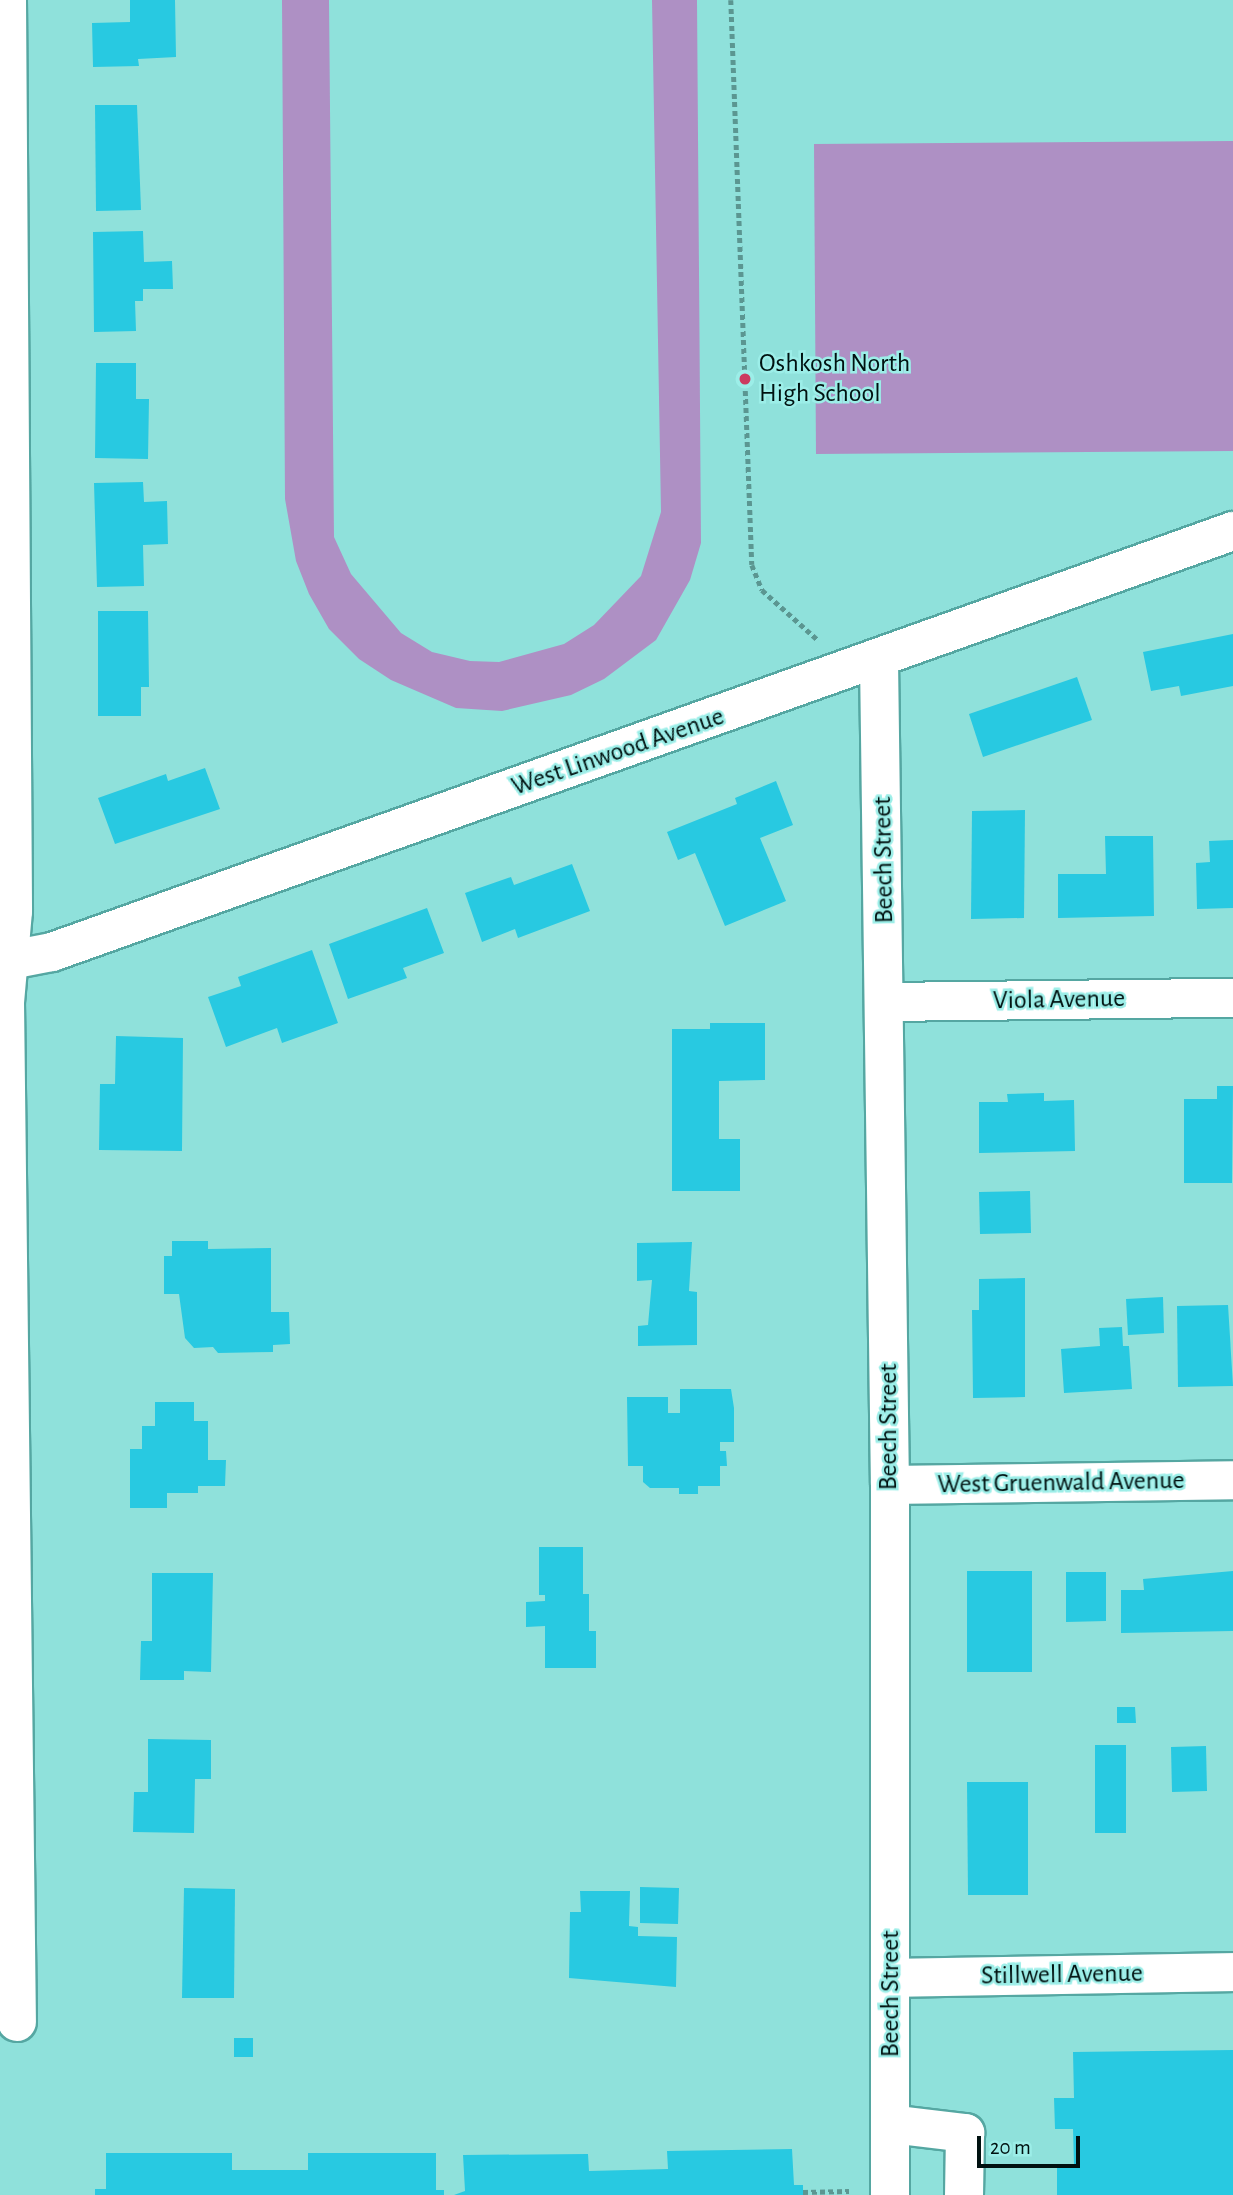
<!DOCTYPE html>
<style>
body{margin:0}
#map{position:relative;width:1233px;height:2195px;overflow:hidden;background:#8fe1db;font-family:"Alegreya Sans",sans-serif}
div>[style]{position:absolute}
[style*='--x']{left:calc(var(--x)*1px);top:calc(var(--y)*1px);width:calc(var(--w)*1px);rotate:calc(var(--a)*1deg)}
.green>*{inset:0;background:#ae90c4}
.building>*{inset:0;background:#28c9e1}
.path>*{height:4.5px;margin-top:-2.25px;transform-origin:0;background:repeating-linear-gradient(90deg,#5b9691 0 5px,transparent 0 8.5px)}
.roads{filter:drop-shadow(2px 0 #55a7a2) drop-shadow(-2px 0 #55a7a2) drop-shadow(0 2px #55a7a2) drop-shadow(0 -2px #55a7a2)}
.minor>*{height:38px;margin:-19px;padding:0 19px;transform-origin:19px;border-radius:19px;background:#fff}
.dots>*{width:19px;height:19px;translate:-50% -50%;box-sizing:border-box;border:4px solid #9ceee8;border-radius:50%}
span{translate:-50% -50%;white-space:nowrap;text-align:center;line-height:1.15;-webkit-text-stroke:5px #9ceee8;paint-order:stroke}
.poi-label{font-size:26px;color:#001110}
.left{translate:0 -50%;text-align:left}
.street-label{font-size:26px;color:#001110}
.scale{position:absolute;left:977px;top:2136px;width:103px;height:32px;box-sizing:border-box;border:4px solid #001110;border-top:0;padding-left:9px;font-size:21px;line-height:24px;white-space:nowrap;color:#001110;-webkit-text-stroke:5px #9ceee8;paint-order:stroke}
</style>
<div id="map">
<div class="green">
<i style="clip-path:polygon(282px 0,329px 0,334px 537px,351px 574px,401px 633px,432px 652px,470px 661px,499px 662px,564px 644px,594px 625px,641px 576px,661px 512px,652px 0,697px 0,701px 543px,690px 580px,656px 640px,604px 679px,571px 695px,502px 711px,456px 708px,391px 680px,359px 659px,329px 629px,309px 594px,296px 561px,285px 499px)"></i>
<i style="clip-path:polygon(1233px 141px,1233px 451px,816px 454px,814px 144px)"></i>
</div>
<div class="building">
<i style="clip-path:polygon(130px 0,175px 0,176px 57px,138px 59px,139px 66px,93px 67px,92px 23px,130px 22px)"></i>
<i style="clip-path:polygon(95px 105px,137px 105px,141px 210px,96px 211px)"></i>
<i style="clip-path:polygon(143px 231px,144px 262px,172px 261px,173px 289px,143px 289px,143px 301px,135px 301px,136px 331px,94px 332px,93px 232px)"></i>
<i style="clip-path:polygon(96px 363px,136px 363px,136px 399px,149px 399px,148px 459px,95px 458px)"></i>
<i style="clip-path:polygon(143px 482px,144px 502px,167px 501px,168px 544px,143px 545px,144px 586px,97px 587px,94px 483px)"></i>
<i style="clip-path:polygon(98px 611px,148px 611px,149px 687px,141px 687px,141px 716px,98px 716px)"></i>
<i style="clip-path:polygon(1233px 634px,1233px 686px,1181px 696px,1179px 686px,1151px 691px,1143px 652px)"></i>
<i style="clip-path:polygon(1077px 677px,1092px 720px,983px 757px,969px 714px)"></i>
<i style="clip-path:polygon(205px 768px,220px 809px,115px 844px,98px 798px,166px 774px,168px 781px)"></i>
<i style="clip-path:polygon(776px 781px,793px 825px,760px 838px,786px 901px,725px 926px,695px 853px,678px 860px,667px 832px,737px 804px,735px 798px)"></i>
<i style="clip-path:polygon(1025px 810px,1024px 918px,971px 919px,972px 811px)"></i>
<i style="clip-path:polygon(1105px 836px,1153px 836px,1154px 916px,1058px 918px,1058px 874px,1106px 874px)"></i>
<i style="clip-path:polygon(1233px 840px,1233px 908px,1197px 909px,1196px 863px,1210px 862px,1209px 841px)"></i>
<i style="clip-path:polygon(572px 864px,590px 911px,518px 938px,515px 929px,482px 942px,465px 893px,511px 877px,514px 885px)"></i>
<i style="clip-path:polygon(427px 908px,444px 953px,403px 968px,407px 978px,348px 999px,329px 944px)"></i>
<i style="clip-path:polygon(312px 950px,338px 1023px,282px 1043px,277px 1028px,226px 1047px,208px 997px,241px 986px,238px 977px)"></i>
<i style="clip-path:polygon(710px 1023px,765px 1023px,765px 1080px,719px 1081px,719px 1139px,740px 1139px,740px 1191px,672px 1191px,672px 1029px,710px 1029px)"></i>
<i style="clip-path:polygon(116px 1036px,183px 1038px,182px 1151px,99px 1150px,100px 1084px,115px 1084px)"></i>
<i style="clip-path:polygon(1217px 1086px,1233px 1086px,1232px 1183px,1184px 1183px,1184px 1099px,1217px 1099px)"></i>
<i style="clip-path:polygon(1044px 1093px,1044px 1101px,1074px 1100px,1075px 1151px,979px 1153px,979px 1102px,1008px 1102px,1007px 1094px)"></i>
<i style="clip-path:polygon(1030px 1191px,1031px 1233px,980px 1234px,979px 1192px)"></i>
<i style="clip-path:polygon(172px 1241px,208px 1241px,208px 1249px,271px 1248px,271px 1312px,289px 1312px,290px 1344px,273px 1345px,273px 1352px,218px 1353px,213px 1347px,194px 1348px,185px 1338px,179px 1294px,164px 1294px,164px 1256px,172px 1256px)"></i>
<i style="clip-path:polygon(692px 1242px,689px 1291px,697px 1292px,697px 1345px,638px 1346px,638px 1326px,648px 1325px,652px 1280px,637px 1281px,637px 1243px)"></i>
<i style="clip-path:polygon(1025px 1278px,1025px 1397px,973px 1398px,972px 1310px,979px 1310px,979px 1279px)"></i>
<i style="clip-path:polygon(1163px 1297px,1164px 1333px,1128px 1335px,1126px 1299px)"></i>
<i style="clip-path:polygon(1228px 1305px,1233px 1386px,1178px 1387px,1177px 1306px)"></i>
<i style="clip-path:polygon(1122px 1327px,1123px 1346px,1129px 1346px,1132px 1389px,1064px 1393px,1061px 1349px,1100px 1346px,1099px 1328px)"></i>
<i style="clip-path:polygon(680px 1389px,731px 1389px,734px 1408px,734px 1442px,720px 1442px,720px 1451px,726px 1451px,727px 1466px,720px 1466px,720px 1486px,698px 1486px,698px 1494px,679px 1494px,679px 1488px,650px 1488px,643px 1482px,643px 1466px,628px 1466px,627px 1397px,668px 1397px,668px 1413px,680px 1413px)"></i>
<i style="clip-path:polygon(155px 1402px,194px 1402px,194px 1421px,208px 1421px,208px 1460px,226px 1460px,225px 1486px,198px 1486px,198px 1493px,167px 1493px,167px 1508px,130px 1508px,130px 1449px,142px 1449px,142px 1426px,155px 1426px)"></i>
<i style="clip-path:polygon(539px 1547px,583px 1547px,583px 1594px,589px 1594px,589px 1631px,596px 1631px,596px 1668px,545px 1668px,545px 1626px,526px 1627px,526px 1602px,545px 1601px,545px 1595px,539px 1595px)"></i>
<i style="clip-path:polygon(967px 1571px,1032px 1571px,1032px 1672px,967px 1672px)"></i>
<i style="clip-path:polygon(1233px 1571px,1233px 1631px,1121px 1633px,1121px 1590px,1144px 1590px,1143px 1579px)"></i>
<i style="clip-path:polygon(1066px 1572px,1106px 1572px,1106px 1621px,1066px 1622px)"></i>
<i style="clip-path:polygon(152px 1573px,213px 1573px,211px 1672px,184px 1671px,184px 1680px,140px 1680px,141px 1641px,152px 1641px)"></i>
<i style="clip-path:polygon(1117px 1707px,1135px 1707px,1136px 1723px,1117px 1723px)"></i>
<i style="clip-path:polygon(148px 1739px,211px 1740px,211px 1779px,195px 1779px,194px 1833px,133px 1832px,134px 1792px,148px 1792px)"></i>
<i style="clip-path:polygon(1095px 1745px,1126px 1745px,1126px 1833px,1095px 1833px)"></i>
<i style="clip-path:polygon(1206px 1746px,1207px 1791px,1172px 1792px,1171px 1747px)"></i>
<i style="clip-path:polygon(967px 1782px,1028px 1782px,1028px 1895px,968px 1895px)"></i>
<i style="clip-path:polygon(640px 1887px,679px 1888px,678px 1924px,640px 1923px)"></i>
<i style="clip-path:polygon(184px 1888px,235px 1889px,234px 1998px,182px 1998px)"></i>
<i style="clip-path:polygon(580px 1891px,630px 1891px,629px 1926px,638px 1927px,638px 1936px,677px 1937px,676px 1987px,569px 1978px,570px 1912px,581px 1912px)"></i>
<i style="clip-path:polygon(234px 2038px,253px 2038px,253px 2057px,234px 2057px)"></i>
<i style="clip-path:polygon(1233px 2050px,1233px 2195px,1057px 2195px,1057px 2165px,1074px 2165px,1073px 2129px,1055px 2129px,1054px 2098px,1074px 2098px,1073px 2052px)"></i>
<i style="clip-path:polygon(792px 2149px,794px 2185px,803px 2185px,803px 2195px,454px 2195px,465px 2191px,463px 2155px,588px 2154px,589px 2171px,668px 2169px,667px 2151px)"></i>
<i style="clip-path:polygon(106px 2153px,232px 2153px,232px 2170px,308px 2170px,308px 2153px,436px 2153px,436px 2190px,444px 2190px,444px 2195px,95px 2195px,95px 2189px,106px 2189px)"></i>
</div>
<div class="path">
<i style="--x:731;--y:0;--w:565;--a:87.87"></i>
<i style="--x:752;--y:565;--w:27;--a:68"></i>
<i style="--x:762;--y:590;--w:75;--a:41.8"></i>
<i style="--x:803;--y:2192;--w:46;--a:-1.2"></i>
</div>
<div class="roads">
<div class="minor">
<i style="--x:7;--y:0;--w:911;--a:89.62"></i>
<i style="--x:13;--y:911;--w:91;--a:95"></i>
<i style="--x:5;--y:1002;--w:1020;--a:89.33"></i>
<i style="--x:879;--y:660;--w:825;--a:89.24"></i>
<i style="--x:890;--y:1485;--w:710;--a:90"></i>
<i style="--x:0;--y:962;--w:53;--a:-10.9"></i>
<i style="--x:52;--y:952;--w:1254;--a:-19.62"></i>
<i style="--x:885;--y:1002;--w:348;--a:-0.7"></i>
<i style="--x:890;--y:1485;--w:343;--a:-0.8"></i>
<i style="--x:891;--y:1978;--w:342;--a:-1"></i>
<i style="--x:890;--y:2124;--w:76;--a:6.8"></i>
<i style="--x:965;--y:2133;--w:62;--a:90.9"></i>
</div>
</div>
<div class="dots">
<i style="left:745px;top:379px;background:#cb3c60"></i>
</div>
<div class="poi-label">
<span class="left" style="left:759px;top:379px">Oshkosh North<br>High School</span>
</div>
<div class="street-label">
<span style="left:618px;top:752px;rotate:-19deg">West Linwood Avenue</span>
<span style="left:884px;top:860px;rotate:-91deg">Beech Street</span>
<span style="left:1059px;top:1000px;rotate:-1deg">Viola Avenue</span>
<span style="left:889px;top:1427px;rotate:-90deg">Beech Street</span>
<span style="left:1061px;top:1483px;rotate:-1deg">West Gruenwald Avenue</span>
<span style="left:1062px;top:1975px;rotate:-1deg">Stillwell Avenue</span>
<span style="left:891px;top:1994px;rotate:-90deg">Beech Street</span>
</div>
<div class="scale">20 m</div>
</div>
